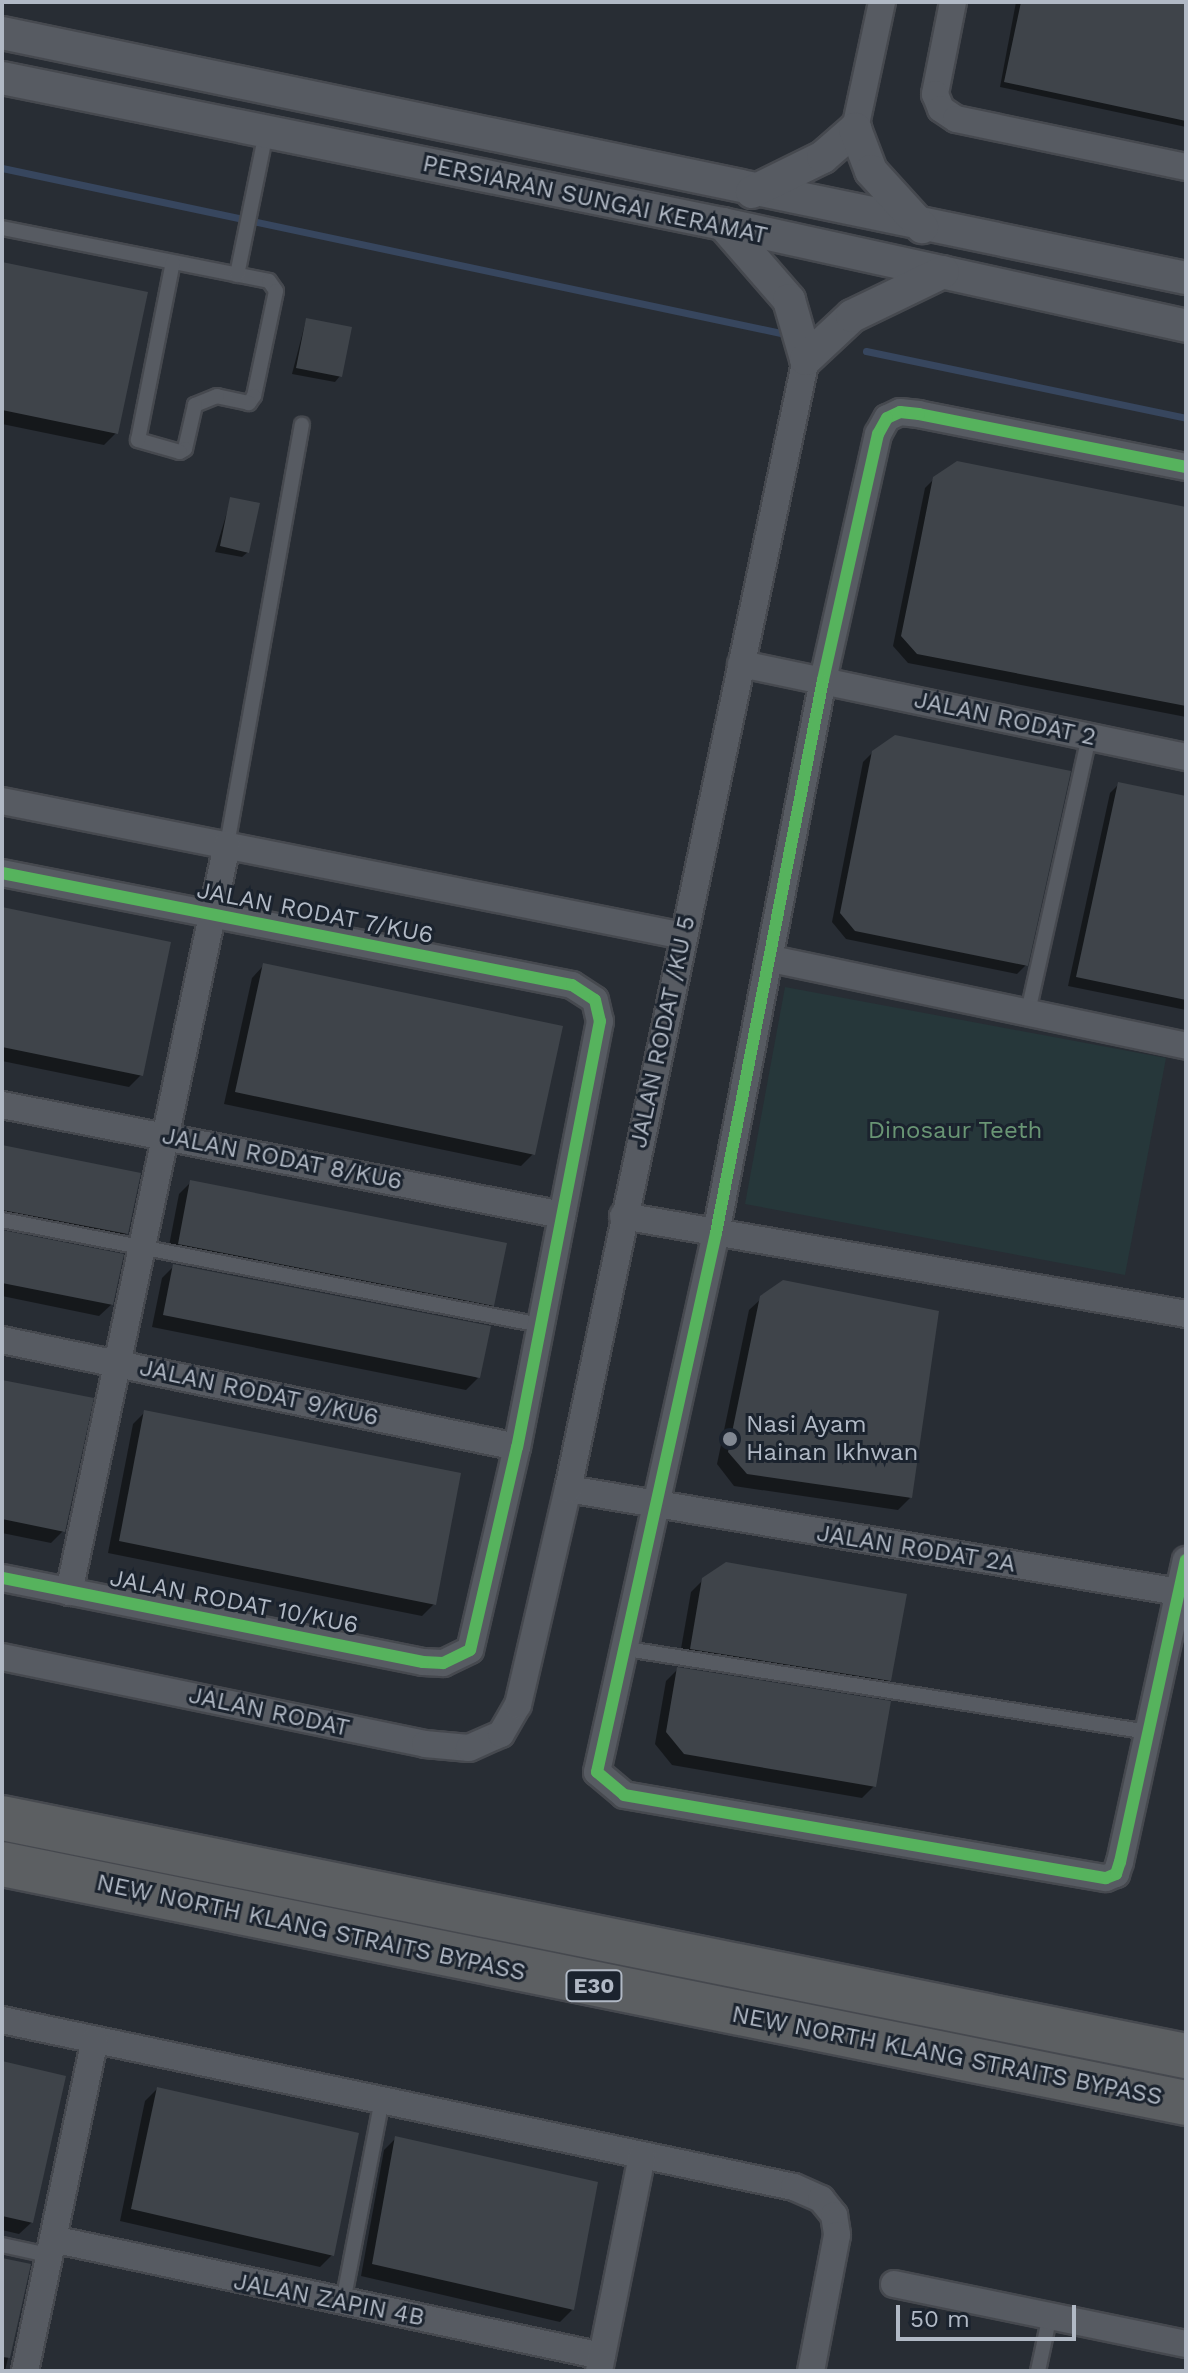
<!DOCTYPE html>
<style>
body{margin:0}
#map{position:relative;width:1188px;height:2373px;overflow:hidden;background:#282d34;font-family:"Work Sans",sans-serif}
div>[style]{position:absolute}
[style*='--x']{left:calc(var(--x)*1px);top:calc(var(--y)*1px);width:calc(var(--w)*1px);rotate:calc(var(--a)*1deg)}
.green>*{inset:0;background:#26373a}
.shadow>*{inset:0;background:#0007}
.stream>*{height:7px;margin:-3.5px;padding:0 3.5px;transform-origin:3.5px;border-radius:3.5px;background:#37465e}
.building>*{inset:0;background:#3f444a}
.roads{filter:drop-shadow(2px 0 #46494f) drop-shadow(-2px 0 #46494f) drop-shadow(0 2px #46494f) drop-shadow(0 -2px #46494f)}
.service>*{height:14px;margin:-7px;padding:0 7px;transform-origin:7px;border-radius:7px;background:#575b62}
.minor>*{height:26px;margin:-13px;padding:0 13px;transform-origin:13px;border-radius:13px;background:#575b62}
.tertiary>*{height:32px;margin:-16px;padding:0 16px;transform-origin:16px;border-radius:16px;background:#575b62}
.motorway>*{height:44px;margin:-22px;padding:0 22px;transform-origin:22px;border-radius:22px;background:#5c5f62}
.cycleway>*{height:12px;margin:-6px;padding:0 6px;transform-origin:6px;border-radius:6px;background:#56b35d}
.dots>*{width:22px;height:22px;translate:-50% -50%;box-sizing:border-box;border:4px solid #1b232e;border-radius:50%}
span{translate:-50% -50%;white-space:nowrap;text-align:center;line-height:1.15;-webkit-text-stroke:6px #1b232e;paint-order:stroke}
.shield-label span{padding:2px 6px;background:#1b232e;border:2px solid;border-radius:6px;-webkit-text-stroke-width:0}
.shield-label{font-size:22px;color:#b1b9c5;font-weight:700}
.street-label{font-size:24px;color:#b1b9c5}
.park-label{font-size:24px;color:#699574}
.poi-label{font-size:24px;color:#b1b9c5}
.left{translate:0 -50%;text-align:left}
.frame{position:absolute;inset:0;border:4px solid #b1b9c5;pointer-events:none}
.scale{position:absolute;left:896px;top:2305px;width:180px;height:36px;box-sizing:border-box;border:4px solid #b1b9c5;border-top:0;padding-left:10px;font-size:24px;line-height:28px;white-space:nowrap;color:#b1b9c5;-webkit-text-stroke:6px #1b232e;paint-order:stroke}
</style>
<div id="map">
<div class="green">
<i style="clip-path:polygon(785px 987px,1166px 1058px,1125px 1275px,745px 1204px)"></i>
</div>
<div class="shadow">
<i style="clip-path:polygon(1016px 2px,1186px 2px,1186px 127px,1000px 87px)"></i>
<i style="clip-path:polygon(2px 264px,116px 433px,104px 445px,2px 424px)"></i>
<i style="clip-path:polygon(306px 320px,340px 376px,335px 382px,292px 374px)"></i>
<i style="clip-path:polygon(935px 478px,1186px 510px,1186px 717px,908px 663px,893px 646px,925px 488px)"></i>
<i style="clip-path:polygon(231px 499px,248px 552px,242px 557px,215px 552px)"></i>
<i style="clip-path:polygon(873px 752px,1026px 965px,1017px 974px,846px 939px,832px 922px,863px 762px)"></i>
<i style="clip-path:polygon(1119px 784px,1186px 798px,1186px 1010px,1068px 986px,1110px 793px)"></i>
<i style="clip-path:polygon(2px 909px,141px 1075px,129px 1087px,2px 1061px)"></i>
<i style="clip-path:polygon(264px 965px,533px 1154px,521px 1166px,224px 1104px,252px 978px)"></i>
<i style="clip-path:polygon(2px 1147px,126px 1233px,114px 1246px,2px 1224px)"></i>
<i style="clip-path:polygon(191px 1182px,493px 1305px,480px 1317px,167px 1256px,179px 1194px)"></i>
<i style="clip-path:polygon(2px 1232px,112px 1304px,99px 1316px,2px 1296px)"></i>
<i style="clip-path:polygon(174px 1266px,478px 1378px,466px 1390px,152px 1327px,162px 1278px)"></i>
<i style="clip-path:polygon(762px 1298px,910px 1498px,898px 1510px,734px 1486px,717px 1464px,749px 1310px)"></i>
<i style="clip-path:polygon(2px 1382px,63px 1531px,51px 1543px,2px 1533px)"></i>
<i style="clip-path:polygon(145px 1412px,434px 1604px,422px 1616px,108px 1553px,133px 1424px)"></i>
<i style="clip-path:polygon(704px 1579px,889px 1680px,877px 1692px,679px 1660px,691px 1592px)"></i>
<i style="clip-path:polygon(678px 1669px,874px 1786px,862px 1798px,672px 1765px,655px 1744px,666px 1681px)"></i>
<i style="clip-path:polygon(2px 2063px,32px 2222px,19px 2234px,2px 2230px)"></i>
<i style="clip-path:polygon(157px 2089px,332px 2255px,320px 2267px,120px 2221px,145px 2101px)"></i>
<i style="clip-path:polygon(396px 2138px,572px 2310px,560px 2322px,361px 2276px,384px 2150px)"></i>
<i style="clip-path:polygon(2px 2260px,29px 2266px,5px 2371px,2px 2371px)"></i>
</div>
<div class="stream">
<i style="--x:2;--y:168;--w:796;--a:11.96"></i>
<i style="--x:866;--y:351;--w:327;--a:11.8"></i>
</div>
<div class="building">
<i style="clip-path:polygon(1021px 2px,1186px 2px,1186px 121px,1004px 82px)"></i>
<i style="clip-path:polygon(2px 262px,148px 292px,118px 434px,2px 410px)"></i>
<i style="clip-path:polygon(306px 318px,352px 327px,342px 377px,296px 368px)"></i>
<i style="clip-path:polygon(957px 461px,1186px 507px,1186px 706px,917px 654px,901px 636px,920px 543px,933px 477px)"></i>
<i style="clip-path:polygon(230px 497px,260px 503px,249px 553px,220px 546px)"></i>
<i style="clip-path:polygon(895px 735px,1071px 771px,1028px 966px,855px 931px,840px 913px,872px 751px)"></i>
<i style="clip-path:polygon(1118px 782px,1186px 796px,1186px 1000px,1076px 977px)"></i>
<i style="clip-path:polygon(2px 907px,171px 942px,143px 1076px,2px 1047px)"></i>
<i style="clip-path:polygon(263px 963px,563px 1026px,535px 1155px,235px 1092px)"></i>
<i style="clip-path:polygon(2px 1145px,141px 1173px,128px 1234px,2px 1210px)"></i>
<i style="clip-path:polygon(190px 1180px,507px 1243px,494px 1306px,178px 1244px)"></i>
<i style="clip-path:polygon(2px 1230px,124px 1254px,113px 1305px,2px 1283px)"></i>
<i style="clip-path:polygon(173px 1264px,491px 1326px,480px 1378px,163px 1315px)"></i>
<i style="clip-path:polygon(783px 1280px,939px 1311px,912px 1498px,747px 1474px,728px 1452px,760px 1296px)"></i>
<i style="clip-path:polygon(2px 1380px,94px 1398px,65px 1532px,2px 1519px)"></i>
<i style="clip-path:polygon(144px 1410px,461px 1473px,436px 1605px,119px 1541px)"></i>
<i style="clip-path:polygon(726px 1562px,907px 1594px,891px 1681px,690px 1649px,702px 1578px)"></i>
<i style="clip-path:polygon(677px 1667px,891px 1701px,876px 1787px,684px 1754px,666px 1732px)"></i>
<i style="clip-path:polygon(2px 2061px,66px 2076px,33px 2223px,2px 2216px)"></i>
<i style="clip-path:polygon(157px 2087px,359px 2133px,334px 2256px,131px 2209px)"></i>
<i style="clip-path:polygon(395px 2136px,598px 2182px,574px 2310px,372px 2264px)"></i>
<i style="clip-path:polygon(2px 2258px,31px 2264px,10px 2358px,2px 2357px)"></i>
</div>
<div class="roads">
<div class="service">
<i style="--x:2;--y:228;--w:272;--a:11.2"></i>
<i style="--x:269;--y:281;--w:12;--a:55"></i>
<i style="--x:276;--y:291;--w:107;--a:101.8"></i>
<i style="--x:254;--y:396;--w:9;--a:126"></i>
<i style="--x:249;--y:403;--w:33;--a:-168"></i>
<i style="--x:217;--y:396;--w:24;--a:158"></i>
<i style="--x:195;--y:405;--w:45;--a:102.8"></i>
<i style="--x:185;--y:449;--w:6;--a:149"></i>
<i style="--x:180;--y:452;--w:44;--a:-164.1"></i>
<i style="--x:138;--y:440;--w:181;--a:-78.9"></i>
<i style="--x:237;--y:275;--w:145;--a:-78.5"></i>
<i style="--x:227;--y:845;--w:427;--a:-79.9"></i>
<i style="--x:1028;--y:1012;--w:283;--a:-77.5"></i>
<i style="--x:2;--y:1220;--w:548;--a:11.04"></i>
<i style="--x:627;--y:1649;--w:528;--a:9.05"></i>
<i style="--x:2;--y:2245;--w:51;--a:12.4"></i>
<i style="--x:343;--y:2302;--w:206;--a:-79.1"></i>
<i style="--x:1038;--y:2371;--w:57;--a:-77.9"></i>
</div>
<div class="minor">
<i style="--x:953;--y:2;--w:94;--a:101.1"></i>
<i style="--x:935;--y:94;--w:16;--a:68"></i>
<i style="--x:941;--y:109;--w:18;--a:34"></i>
<i style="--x:956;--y:119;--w:235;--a:11.8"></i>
<i style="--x:855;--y:129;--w:130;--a:-78"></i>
<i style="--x:1186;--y:467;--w:272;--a:-168.8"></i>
<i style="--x:919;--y:414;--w:19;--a:-174"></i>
<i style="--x:900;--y:412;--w:14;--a:155"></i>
<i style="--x:887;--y:418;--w:18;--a:119"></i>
<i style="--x:878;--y:434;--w:252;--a:102.6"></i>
<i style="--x:823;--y:680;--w:563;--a:100.95"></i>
<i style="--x:716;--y:1233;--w:552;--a:102.45"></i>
<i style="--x:597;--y:1772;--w:35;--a:40"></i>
<i style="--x:624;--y:1795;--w:489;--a:9.8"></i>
<i style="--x:1106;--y:1878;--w:11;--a:-22"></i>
<i style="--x:1116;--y:1874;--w:13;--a:-72"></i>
<i style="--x:1120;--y:1862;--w:309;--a:-77.7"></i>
<i style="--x:741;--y:664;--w:455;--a:11.8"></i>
<i style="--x:2;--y:801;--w:695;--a:11.2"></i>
<i style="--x:2;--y:873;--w:581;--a:11.12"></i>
<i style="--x:572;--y:985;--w:27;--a:33"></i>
<i style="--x:595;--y:1000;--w:22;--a:77"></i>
<i style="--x:600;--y:1021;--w:434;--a:101"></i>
<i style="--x:517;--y:1447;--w:208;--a:103"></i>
<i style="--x:470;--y:1650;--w:30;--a:154"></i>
<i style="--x:443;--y:1663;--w:20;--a:-177"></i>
<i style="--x:423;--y:1662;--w:429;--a:-168.7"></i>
<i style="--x:771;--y:959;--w:424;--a:11.8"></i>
<i style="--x:2;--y:1105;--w:571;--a:11.11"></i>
<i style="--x:623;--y:1216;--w:571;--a:9.87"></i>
<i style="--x:2;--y:1340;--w:526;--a:11.74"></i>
<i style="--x:568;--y:1489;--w:619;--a:9.58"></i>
<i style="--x:69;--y:1592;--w:764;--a:-78.06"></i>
<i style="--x:2;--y:1657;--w:432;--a:11.6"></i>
<i style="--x:425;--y:1744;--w:44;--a:5.2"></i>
<i style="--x:469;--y:1748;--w:35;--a:-24"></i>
<i style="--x:501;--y:1734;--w:34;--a:-60"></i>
<i style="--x:518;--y:1705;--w:222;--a:-77"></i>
<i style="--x:568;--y:1489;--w:1155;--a:-78.11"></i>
<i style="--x:2;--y:2020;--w:809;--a:11.91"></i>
<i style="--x:794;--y:2187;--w:30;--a:24"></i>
<i style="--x:821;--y:2199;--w:21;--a:51"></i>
<i style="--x:834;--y:2215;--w:20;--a:81"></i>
<i style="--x:837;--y:2235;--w:138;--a:100.8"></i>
<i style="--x:57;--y:2240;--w:557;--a:12.02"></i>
<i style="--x:894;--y:2284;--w:298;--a:11.6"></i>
<i style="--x:25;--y:2371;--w:338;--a:-78.1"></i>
<i style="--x:599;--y:2371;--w:219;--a:-78.7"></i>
</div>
<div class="tertiary">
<i style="--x:2;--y:33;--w:1209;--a:11.69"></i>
<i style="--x:2;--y:78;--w:736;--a:11.45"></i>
<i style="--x:723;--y:224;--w:474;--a:12.4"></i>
<i style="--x:752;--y:192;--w:79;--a:-26.2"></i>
<i style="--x:823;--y:157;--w:43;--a:-41.2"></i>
<i style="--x:855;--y:129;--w:45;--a:69.1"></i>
<i style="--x:871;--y:171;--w:76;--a:47.7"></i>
<i style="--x:723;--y:224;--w:101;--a:49"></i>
<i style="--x:789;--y:300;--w:61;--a:73.9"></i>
<i style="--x:806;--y:359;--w:63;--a:-43.1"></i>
<i style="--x:852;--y:316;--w:101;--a:-25.8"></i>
</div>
<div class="motorway">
<i style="--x:2;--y:1818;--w:1208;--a:11.37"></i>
<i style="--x:2;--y:1864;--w:1208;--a:11.41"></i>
</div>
</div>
<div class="cycleway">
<i style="--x:1186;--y:467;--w:272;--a:-168.8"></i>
<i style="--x:919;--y:414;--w:19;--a:-174"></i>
<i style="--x:900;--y:412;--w:14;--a:155"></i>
<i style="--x:887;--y:418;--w:18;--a:119"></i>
<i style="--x:878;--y:434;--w:252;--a:102.6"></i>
<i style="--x:823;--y:680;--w:563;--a:100.95"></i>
<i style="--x:716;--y:1233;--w:552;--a:102.45"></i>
<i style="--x:597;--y:1772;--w:35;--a:40"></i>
<i style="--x:624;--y:1795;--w:489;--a:9.8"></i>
<i style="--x:1106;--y:1878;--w:11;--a:-22"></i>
<i style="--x:1116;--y:1874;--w:13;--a:-72"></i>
<i style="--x:1120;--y:1862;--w:309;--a:-77.7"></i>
<i style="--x:2;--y:873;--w:581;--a:11.12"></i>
<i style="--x:572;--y:985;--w:27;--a:33"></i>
<i style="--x:595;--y:1000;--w:22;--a:77"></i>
<i style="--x:600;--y:1021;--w:434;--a:101"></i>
<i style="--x:517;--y:1447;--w:208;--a:103"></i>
<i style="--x:470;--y:1650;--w:30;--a:154"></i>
<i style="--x:443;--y:1663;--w:20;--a:-177"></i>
<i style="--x:423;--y:1662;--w:429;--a:-168.7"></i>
</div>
<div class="dots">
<i style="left:730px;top:1439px;background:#818892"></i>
</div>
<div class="shield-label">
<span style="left:594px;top:1986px">E30</span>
</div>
<div class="street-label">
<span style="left:595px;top:200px;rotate:12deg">PERSIARAN SUNGAI KERAMAT</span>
<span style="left:1005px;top:719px;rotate:12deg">JALAN RODAT 2</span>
<span style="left:315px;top:913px;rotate:11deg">JALAN RODAT 7/KU6</span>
<span style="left:663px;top:1032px;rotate:-78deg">JALAN RODAT /KU 5</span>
<span style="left:282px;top:1159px;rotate:11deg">JALAN RODAT 8/KU6</span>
<span style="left:259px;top:1393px;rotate:12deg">JALAN RODAT 9/KU6</span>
<span style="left:916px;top:1549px;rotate:9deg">JALAN RODAT 2A</span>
<span style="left:234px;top:1602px;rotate:11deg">JALAN RODAT 10/KU6</span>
<span style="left:269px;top:1712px;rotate:12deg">JALAN RODAT</span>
<span style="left:311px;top:1928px;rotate:12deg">NEW NORTH KLANG STRAITS BYPASS</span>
<span style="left:947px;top:2056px;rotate:11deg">NEW NORTH KLANG STRAITS BYPASS</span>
<span style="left:329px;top:2300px;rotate:11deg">JALAN ZAPIN 4B</span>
</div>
<div class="park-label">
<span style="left:955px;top:1131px">Dinosaur Teeth</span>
</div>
<div class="poi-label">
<span class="left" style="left:746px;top:1439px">Nasi Ayam<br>Hainan Ikhwan</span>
</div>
<div class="frame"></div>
<div class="scale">50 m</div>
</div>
